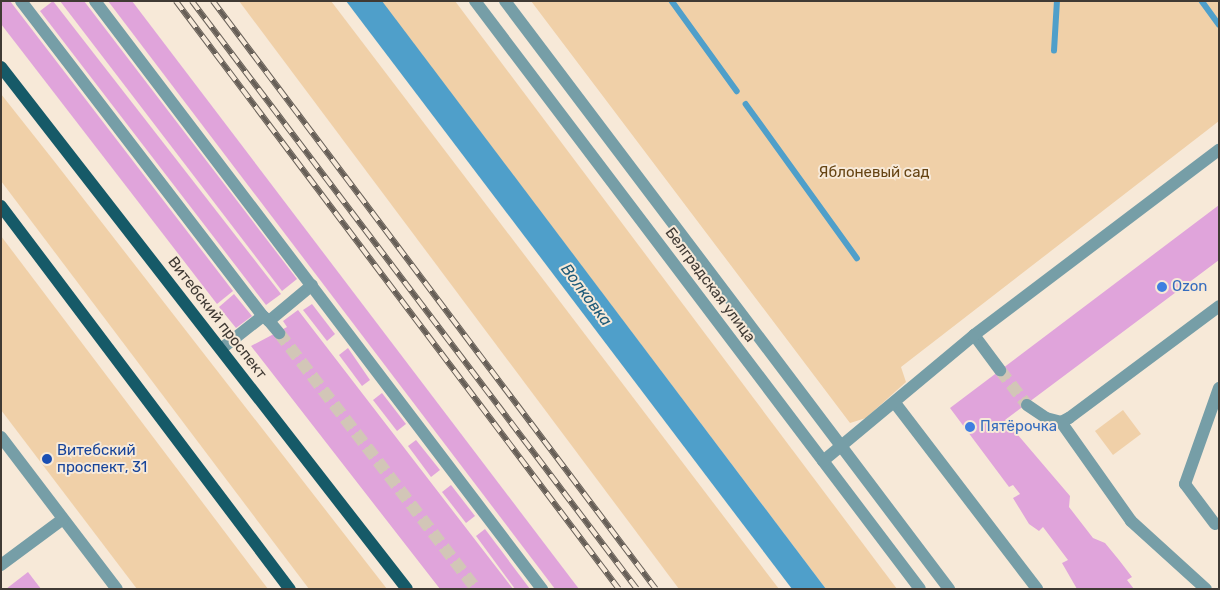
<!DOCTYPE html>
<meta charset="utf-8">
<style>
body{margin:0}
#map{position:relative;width:1220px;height:590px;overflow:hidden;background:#f7e9d8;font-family:Rubik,sans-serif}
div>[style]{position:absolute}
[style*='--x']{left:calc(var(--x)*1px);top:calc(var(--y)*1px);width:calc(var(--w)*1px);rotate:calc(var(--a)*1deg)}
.green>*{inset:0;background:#f0d0a8}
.water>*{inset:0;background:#4f9fca}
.stream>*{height:5.5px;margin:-2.75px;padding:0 2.75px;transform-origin:2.75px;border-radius:2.75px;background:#4f9fca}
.building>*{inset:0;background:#e0a4db}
.minor-tunnel>*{height:12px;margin-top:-6px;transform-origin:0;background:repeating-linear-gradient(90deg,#d2c6b7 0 12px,transparent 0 18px)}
.minor>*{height:12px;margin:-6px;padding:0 6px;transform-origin:6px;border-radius:6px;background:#769ea7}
.major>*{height:12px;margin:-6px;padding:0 6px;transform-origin:6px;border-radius:6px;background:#165a68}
.rail>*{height:5.5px;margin-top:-2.75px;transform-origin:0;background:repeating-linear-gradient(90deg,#f7e9d8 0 11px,#675f57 0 22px);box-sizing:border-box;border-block:1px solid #675f57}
.dots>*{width:14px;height:14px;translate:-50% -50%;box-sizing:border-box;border:2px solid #f7e9d8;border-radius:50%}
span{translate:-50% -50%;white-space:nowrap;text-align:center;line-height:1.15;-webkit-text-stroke:4px #f7e9d8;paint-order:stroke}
.park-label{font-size:15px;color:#664413}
.street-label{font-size:15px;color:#403a34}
.shop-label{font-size:15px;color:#366cbe}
.left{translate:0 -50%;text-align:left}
.transit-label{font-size:15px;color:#164399}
.water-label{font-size:16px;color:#1e5b79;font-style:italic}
.frame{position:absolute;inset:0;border:2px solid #403a34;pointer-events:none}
</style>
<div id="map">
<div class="green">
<i style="clip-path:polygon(239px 1px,331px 1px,779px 589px,679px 589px)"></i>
<i style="clip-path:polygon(381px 1px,455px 1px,897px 589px,826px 589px)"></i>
<i style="clip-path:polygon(531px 1px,1219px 1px,1219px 121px,901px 367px,906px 382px,866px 418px,850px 423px)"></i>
<i style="clip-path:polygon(1px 94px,54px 161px,387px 589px,309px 589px,1px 181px)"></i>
<i style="clip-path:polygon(1px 236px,268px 589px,137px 589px,1px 410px)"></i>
<i style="clip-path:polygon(1123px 410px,1141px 434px,1113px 455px,1095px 431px)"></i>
</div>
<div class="water">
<i style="clip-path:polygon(346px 1px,382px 1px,826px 589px,792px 589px)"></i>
</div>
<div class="stream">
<i style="--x:672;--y:1;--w:111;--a:54.2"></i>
<i style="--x:1202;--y:1;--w:29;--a:54"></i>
<i style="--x:1054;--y:51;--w:50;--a:-86.6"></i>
<i style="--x:746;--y:104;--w:190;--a:54.2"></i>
</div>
<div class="building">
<i style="clip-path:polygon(1px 1px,10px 1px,233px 291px,217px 304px,1px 24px)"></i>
<i style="clip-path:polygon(53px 1px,281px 294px,266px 305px,40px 11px)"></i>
<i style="clip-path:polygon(60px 1px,84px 1px,297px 279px,282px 291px)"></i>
<i style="clip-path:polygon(108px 1px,132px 1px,579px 589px,555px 589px)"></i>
<i style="clip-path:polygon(1219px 205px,1219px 260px,1005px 420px,1070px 496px,1069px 507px,1093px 538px,1105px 543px,1119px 560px,1132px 577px,1127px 580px,1134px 589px,1077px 589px,1062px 563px,1068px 560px,1043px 527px,1039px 531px,1029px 524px,1013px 498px,1020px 494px,1013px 485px,1009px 487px,950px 408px)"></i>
<i style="clip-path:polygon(234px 294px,252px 316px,236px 328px,219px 307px)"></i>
<i style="clip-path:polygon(312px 304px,335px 334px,327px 341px,303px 310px)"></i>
<i style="clip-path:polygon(298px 310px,513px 589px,440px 589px,251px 346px,287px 327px,283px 321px)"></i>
<i style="clip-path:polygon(348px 348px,370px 380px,362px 386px,339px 355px)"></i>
<i style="clip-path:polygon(382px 393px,406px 424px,397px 431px,373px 400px)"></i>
<i style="clip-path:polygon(416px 440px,440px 470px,431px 477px,408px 446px)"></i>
<i style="clip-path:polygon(451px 485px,475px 516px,466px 523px,442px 492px)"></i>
<i style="clip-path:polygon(485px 529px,530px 589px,515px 589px,476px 536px)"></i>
<i style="clip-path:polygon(28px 572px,41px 589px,6px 589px)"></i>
</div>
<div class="minor-tunnel">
<i style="--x:279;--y:333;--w:323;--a:52.4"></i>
<i style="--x:1000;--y:370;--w:44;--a:52.4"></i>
</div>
<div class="minor">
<i style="--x:21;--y:1;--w:397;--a:52.5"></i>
<i style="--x:263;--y:316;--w:8;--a:40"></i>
<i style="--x:269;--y:321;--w:56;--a:-39.9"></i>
<i style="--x:95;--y:1;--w:739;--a:52.76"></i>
<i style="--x:475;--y:1;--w:737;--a:52.88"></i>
<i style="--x:505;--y:1;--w:737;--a:52.94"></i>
<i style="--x:269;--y:321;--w:16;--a:50"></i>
<i style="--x:974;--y:335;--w:44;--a:53.4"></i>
<i style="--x:221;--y:349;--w:53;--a:-38.2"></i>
<i style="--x:895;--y:403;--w:234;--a:52.6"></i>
<i style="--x:1027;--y:405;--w:23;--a:34"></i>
<i style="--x:1046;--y:418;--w:16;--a:15"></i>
<i style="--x:1061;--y:422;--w:9;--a:-27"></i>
<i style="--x:1069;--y:418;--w:187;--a:-36.7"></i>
<i style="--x:1061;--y:422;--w:121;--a:54.7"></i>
<i style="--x:1131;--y:521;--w:101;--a:42.2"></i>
<i style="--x:1;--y:437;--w:191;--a:52.7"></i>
<i style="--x:823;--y:461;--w:197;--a:-39.8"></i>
<i style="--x:974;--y:335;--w:307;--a:-37.1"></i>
<i style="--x:1215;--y:524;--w:50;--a:-126.9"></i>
<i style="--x:1185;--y:484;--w:102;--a:-70.5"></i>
<i style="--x:1;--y:565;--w:77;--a:-36.6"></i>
</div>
<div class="major">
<i style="--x:1;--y:67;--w:661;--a:52.13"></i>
<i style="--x:1;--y:206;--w:480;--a:53"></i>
</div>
<div class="rail">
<i style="--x:176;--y:1;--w:736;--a:53.01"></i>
<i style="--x:192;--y:1;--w:737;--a:52.88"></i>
<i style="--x:213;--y:1;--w:736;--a:53.01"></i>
</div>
<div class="dots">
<i style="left:1162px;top:287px;background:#3f7fe0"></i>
<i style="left:970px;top:427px;background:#3f7fe0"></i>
<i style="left:47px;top:459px;background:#1a4fb4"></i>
</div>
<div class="park-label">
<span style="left:874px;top:173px">Яблоневый сад</span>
</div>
<div class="street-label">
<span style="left:710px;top:285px;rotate:53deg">Белградская улица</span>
<span style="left:217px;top:318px;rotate:52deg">Витебский проспект</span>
</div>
<div class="shop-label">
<span class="left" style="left:1172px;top:287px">Ozon</span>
<span class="left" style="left:980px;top:427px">Пятёрочка</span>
</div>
<div class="transit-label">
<span class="left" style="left:57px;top:459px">Витебский<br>проспект, 31</span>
</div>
<div class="water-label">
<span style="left:586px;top:295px;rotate:53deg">Волковка</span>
</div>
<div class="frame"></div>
</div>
